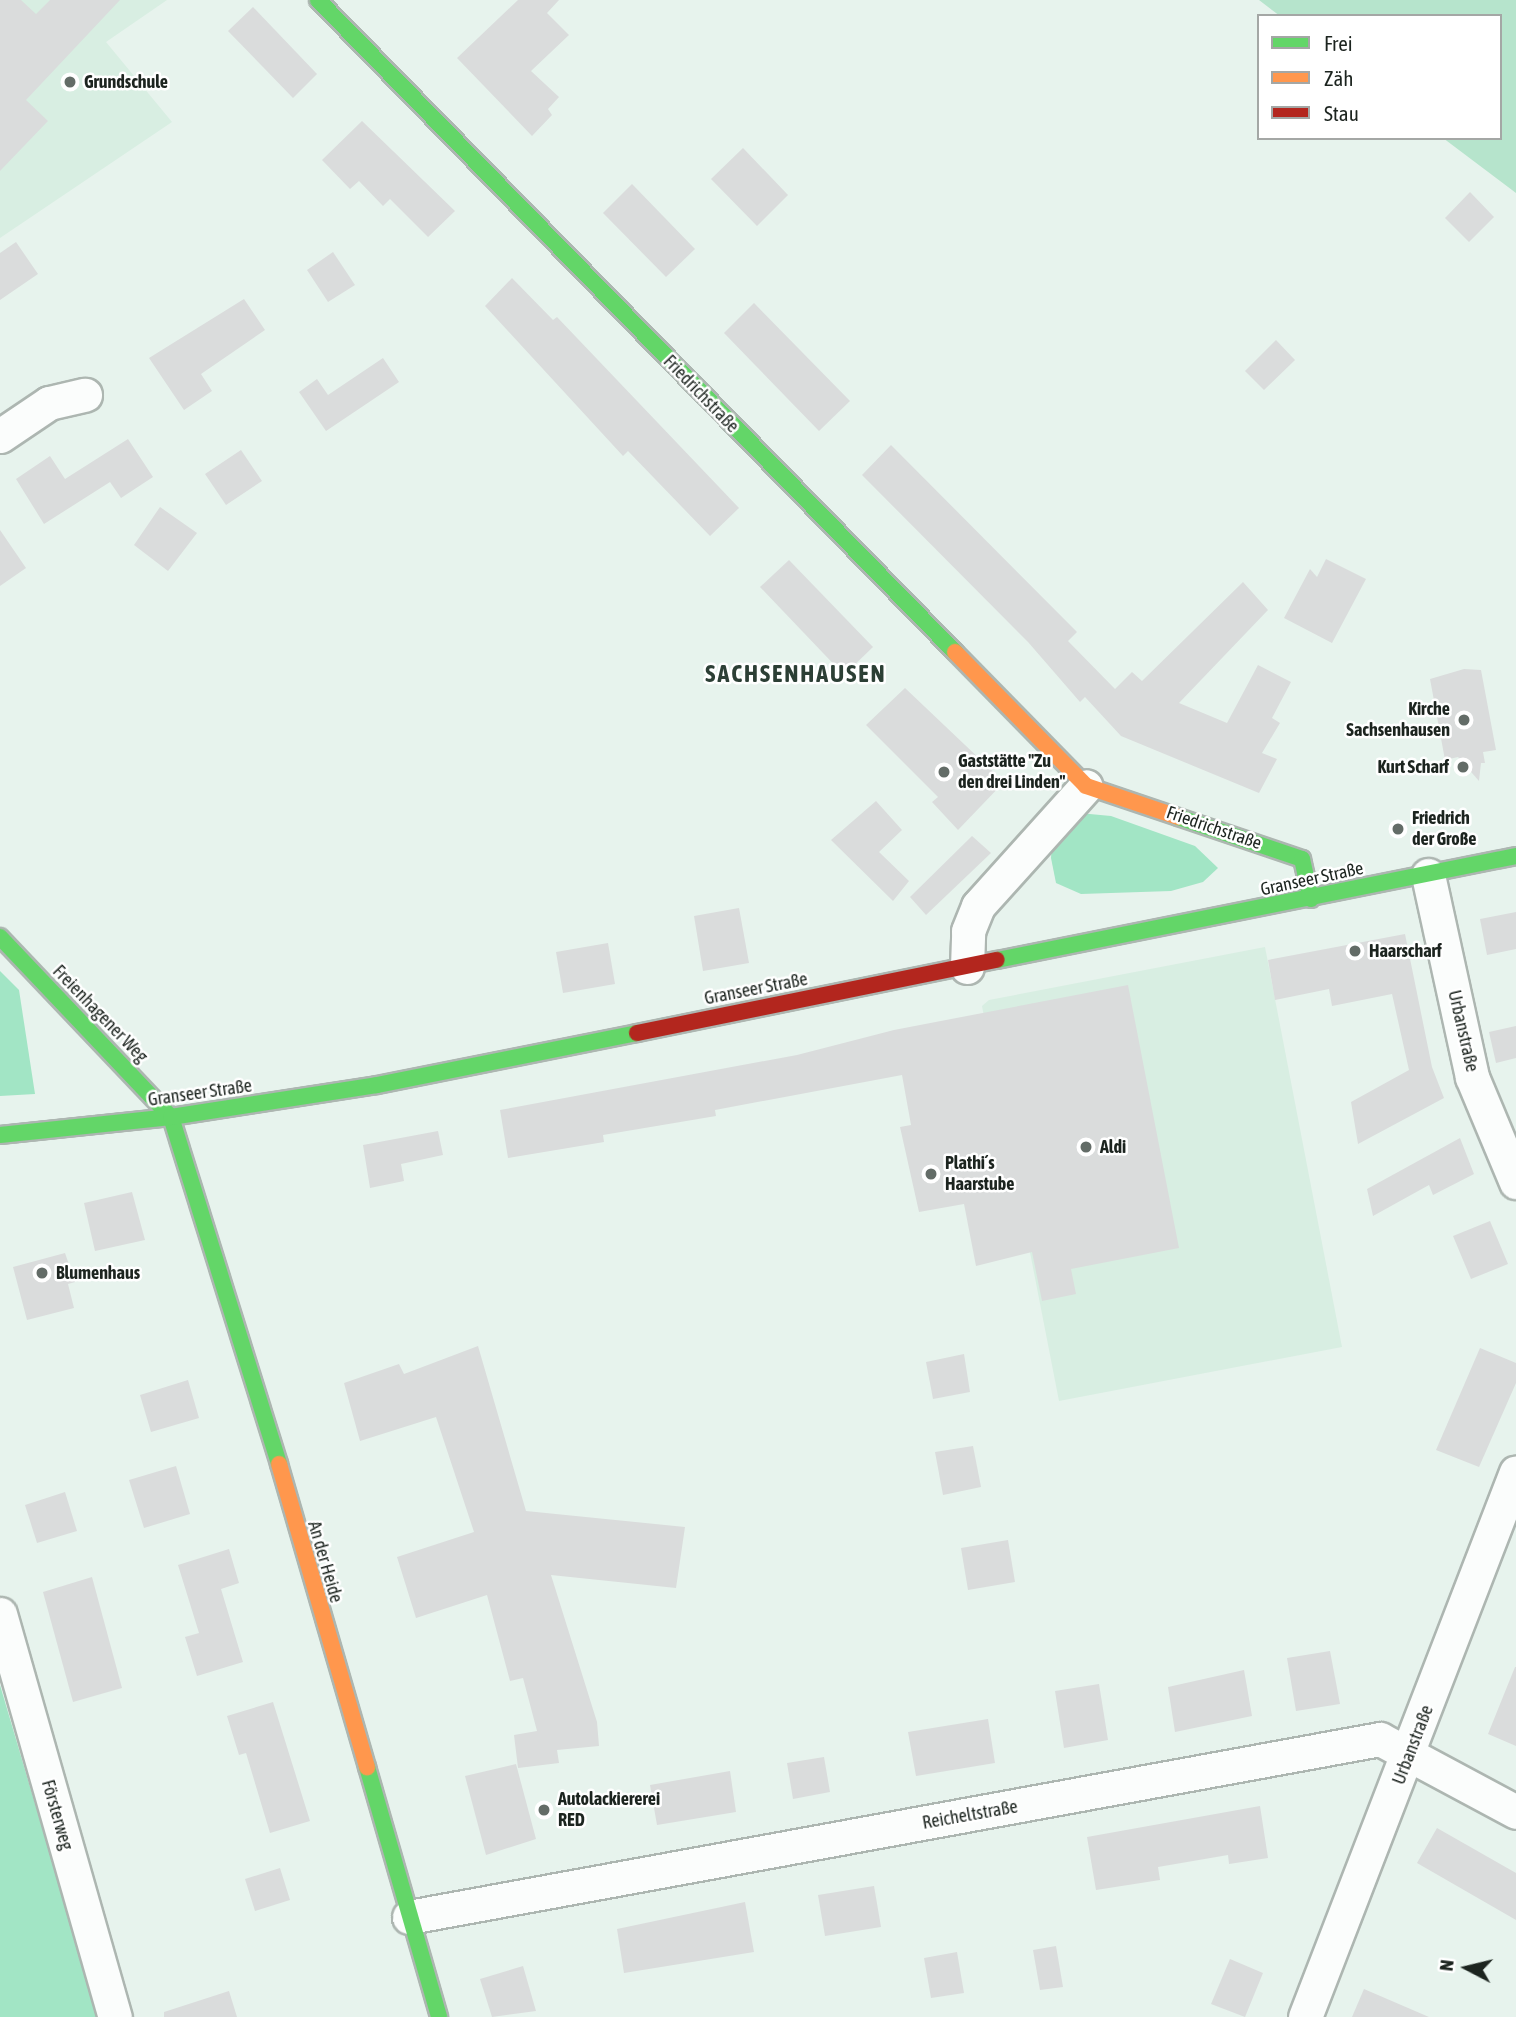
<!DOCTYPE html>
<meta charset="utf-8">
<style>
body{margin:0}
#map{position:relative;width:1516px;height:2017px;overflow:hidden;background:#e7f3ed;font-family:"Asap Condensed",sans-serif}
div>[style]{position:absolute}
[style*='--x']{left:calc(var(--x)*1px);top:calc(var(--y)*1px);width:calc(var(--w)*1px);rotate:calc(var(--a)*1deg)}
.built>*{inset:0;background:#d8eee2}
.green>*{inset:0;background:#b6e4cc}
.forest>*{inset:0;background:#a2e5c5}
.building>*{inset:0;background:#dadcdc}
.roads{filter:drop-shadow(2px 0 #adb6b1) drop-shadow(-2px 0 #adb6b1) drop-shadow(0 2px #adb6b1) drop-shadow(0 -2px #adb6b1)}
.street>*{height:33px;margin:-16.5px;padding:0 16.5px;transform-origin:16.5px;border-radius:16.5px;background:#fbfdfc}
.fast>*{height:16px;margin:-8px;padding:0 8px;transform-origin:8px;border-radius:8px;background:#63d668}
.slow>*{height:16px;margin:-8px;padding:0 8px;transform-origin:8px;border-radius:8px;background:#ff974d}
.jam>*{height:16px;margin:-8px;padding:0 8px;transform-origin:8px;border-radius:8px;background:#b3261e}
.dots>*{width:19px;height:19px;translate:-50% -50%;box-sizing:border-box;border:4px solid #fff;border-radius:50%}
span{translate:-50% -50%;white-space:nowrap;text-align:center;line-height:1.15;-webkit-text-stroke:5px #fff;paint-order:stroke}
.poi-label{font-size:18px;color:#1c241f;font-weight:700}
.left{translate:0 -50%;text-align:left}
.right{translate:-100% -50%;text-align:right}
.street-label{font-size:18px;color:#1c241f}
.district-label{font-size:24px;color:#2c3f35;font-weight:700;letter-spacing:2px}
.legend{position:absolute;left:1257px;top:14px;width:245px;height:126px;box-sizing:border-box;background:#fff;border:2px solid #a4a7a5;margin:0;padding:9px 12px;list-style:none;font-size:21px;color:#1c241f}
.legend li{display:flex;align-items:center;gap:14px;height:35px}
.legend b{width:35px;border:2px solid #a4a7a5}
.north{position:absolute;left:1432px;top:1933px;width:70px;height:70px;-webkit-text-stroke:5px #fff;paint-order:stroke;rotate:277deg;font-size:19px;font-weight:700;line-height:28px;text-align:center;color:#1c241f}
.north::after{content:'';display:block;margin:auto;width:24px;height:32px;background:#1c241f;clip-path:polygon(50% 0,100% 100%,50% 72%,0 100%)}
</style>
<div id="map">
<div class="built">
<i style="clip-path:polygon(0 0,167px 0,106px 42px,172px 122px,0 238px)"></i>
<i style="clip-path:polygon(1265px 947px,1342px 1347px,1059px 1401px,982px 1006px,989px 1000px)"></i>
</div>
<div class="green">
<i style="clip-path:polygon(1259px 0,1516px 0,1516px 193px,1443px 138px,1500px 138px,1500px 16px,1280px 16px)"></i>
</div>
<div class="forest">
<i style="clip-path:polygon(1079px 813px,1111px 816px,1195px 846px,1218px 868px,1203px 882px,1171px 891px,1081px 894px,1056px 883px,1051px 858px,1052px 842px)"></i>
<i style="clip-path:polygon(0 971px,19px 990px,35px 1094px,0 1096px)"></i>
<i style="clip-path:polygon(0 1685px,98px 2017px,0 2017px)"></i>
</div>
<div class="building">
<i style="clip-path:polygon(0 0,21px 0,36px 14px,50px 0,120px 0,26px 100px,48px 121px,0 171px)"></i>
<i style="clip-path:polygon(518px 0,559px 0,547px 13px,569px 35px,531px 71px,559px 97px,548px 109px,552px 115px,532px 136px,457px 58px)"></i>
<i style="clip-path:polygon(253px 7px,317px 74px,293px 98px,228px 31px)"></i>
<i style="clip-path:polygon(362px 121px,455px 211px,428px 237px,390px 199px,383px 206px,359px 181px,350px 189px,322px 160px)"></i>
<i style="clip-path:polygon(743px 148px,788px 195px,757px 226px,711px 179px)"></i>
<i style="clip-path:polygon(632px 184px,695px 249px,666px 277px,603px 213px)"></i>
<i style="clip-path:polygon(1470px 192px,1494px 217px,1469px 242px,1445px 218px)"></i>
<i style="clip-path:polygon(16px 242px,38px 274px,0 300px,0 253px)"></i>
<i style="clip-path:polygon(333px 252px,355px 285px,328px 302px,307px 270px)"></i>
<i style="clip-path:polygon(512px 278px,553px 320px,557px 317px,739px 508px,710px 536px,628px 451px,623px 456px,485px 306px)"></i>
<i style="clip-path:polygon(244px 299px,265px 330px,201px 374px,212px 391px,184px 410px,149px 358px)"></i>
<i style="clip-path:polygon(754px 303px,850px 401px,819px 431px,724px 333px)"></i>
<i style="clip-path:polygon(1276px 340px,1295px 360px,1264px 390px,1245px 371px)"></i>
<i style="clip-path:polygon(383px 358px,399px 382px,326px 431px,299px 392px,317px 379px,328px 395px)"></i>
<i style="clip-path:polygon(128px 439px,153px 477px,121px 498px,110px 482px,44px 524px,16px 479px,50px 456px,65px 479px)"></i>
<i style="clip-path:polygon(891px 445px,1077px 632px,1068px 641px,1115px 689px,1132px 672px,1142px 681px,1243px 582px,1268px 610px,1179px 703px,1227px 723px,1258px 665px,1291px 682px,1272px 718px,1280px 723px,1262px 753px,1277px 759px,1259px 793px,1121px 736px,1085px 697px,1080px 702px,1028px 642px,862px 475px)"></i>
<i style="clip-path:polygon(241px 450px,262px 481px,226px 505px,205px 474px)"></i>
<i style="clip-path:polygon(160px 507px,197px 533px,168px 571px,134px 545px)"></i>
<i style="clip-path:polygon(0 530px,26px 568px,0 586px)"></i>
<i style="clip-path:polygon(1326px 559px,1366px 579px,1332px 643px,1284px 618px,1310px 569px,1317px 577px)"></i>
<i style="clip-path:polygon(789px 560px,873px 647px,844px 675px,760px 587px)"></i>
<i style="clip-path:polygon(1464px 669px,1481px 670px,1496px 750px,1483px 752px,1485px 763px,1481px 763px,1479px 781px,1458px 757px,1445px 760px,1430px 679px)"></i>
<i style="clip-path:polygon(905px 688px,1004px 782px,958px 830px,932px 802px,938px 797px,866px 725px)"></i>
<i style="clip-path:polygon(876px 801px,902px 830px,879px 852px,909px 881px,893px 901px,831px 840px)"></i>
<i style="clip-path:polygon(972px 836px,991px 853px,926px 915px,910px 897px)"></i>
<i style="clip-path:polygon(739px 908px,749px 963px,703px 971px,694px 916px)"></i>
<i style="clip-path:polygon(1516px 912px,1516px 949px,1487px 955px,1480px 919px)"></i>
<i style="clip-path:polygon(1405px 934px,1432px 1067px,1444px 1098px,1358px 1144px,1351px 1102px,1409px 1070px,1392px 994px,1332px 1006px,1329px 989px,1275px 1000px,1268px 960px)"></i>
<i style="clip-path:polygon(608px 943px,615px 984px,563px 993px,556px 952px)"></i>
<i style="clip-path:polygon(1128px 985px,1179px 1248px,1071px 1269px,1076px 1294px,1042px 1301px,1032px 1252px,976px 1266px,964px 1204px,919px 1212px,900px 1127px,911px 1125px,902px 1075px,715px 1110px,716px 1116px,603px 1135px,604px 1142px,508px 1158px,500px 1110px,797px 1055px,894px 1030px)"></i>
<i style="clip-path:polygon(1516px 1026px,1516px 1058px,1496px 1063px,1489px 1032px)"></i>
<i style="clip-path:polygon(438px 1131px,443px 1155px,401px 1164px,404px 1181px,370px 1188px,363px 1145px)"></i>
<i style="clip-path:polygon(1460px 1138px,1474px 1174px,1433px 1195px,1429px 1185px,1373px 1216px,1367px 1189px)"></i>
<i style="clip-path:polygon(132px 1192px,145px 1240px,95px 1251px,84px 1203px)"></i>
<i style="clip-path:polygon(1490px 1221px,1508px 1264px,1471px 1279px,1453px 1236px)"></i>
<i style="clip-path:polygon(65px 1253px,75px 1282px,68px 1284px,74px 1308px,27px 1320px,13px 1267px)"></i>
<i style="clip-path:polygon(478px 1346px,526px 1511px,685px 1527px,676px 1588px,551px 1575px,597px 1722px,599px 1746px,557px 1750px,559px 1763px,518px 1768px,514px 1735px,537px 1731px,523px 1678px,510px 1681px,487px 1595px,416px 1618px,397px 1557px,474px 1532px,436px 1417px,360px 1441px,344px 1383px,399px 1364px,404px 1374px)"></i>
<i style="clip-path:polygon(1480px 1348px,1516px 1363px,1516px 1383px,1479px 1467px,1436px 1450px)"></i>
<i style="clip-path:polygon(964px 1354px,970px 1392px,933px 1399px,926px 1362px)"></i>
<i style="clip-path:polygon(188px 1380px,199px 1418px,151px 1432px,140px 1395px)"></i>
<i style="clip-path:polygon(973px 1446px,981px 1487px,943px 1495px,935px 1452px)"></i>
<i style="clip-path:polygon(176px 1466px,190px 1514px,144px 1528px,129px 1480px)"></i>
<i style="clip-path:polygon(65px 1492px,77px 1531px,37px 1543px,25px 1505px)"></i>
<i style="clip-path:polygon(1008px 1540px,1015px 1582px,968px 1590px,961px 1548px)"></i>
<i style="clip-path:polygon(229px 1549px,239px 1583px,221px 1589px,243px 1662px,197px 1676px,185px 1637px,199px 1633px,178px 1565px)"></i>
<i style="clip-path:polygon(92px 1577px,122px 1688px,73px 1702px,43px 1592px)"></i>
<i style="clip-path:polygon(1330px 1651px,1340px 1704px,1296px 1711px,1287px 1658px)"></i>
<i style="clip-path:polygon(1515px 1667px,1516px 1667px,1516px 1746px,1488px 1734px)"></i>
<i style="clip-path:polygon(1244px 1670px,1252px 1716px,1175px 1732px,1168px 1687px)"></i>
<i style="clip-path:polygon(1099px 1684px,1108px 1740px,1064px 1748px,1055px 1691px)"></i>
<i style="clip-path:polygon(273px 1702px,310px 1821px,270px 1833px,246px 1753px,239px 1755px,227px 1716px)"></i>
<i style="clip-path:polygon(988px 1719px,995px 1763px,916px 1776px,908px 1732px)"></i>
<i style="clip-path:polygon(824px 1757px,830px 1792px,793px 1799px,787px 1763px)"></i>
<i style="clip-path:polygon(516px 1764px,536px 1839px,486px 1855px,465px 1776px)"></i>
<i style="clip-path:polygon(730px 1771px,736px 1812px,657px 1825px,650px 1785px)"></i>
<i style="clip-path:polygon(1260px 1806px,1268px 1858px,1229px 1864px,1228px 1855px,1158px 1867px,1160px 1880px,1096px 1890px,1087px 1837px)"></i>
<i style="clip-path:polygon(1437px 1828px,1516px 1873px,1516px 1920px,1417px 1863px)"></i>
<i style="clip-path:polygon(280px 1868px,290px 1900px,255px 1911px,245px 1879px)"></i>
<i style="clip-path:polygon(874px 1886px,881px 1927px,825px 1936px,818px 1895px)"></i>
<i style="clip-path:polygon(745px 1902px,754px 1952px,624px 1973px,617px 1929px)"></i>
<i style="clip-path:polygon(1056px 1946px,1063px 1987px,1040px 1990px,1033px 1950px)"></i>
<i style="clip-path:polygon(957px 1952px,964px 1993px,931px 1998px,924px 1958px)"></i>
<i style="clip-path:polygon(1230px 1959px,1263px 1973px,1245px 2017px,1211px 2004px)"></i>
<i style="clip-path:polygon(523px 1966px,536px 2011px,492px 2017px,480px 1979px)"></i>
<i style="clip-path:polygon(1364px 1989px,1429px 2017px,1352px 2017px)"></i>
<i style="clip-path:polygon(229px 1991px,237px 2017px,164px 2017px,164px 2012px)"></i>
</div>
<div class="roads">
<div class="street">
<i style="--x:0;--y:436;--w:59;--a:-34"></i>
<i style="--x:49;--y:403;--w:37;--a:-13"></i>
<i style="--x:1428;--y:875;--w:207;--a:77.7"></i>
<i style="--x:1472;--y:1077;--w:114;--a:67.3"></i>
<i style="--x:967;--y:967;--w:36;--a:-88"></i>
<i style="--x:968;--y:931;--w:27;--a:-68"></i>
<i style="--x:978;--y:906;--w:161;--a:-48"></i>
<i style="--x:0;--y:1614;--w:419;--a:74.1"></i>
<i style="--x:409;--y:1917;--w:987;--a:-10.39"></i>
<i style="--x:1380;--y:1739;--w:154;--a:28.2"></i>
<i style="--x:1305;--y:2017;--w:584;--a:-68.84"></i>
</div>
<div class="fast">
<i style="--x:318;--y:0;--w:912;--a:45.67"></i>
<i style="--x:1178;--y:817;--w:131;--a:18.7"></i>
<i style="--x:1302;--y:859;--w:41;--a:77.3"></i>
<i style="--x:0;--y:937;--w:248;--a:46.5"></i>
<i style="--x:171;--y:1117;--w:363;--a:72.7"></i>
<i style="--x:997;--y:960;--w:529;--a:-11.33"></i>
<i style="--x:0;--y:1135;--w:172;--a:-6"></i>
<i style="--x:171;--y:1117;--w:208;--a:-8.8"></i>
<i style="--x:377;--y:1085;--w:265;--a:-11.3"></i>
<i style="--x:367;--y:1767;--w:260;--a:73.9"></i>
</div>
<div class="slow">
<i style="--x:955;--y:652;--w:187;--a:45.6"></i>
<i style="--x:1086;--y:786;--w:97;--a:18.6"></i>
<i style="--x:279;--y:1464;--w:316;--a:73.8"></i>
</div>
<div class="jam">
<i style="--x:637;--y:1033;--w:367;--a:-11.5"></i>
</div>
</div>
<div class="dots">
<i style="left:70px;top:82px;background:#636c67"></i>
<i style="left:1464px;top:720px;background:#636c67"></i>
<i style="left:1463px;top:767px;background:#636c67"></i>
<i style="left:944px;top:772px;background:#636c67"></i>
<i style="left:1398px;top:829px;background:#636c67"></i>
<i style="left:1355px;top:951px;background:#636c67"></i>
<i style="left:1086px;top:1147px;background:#636c67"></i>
<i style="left:931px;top:1174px;background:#636c67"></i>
<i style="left:42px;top:1273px;background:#636c67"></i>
<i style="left:544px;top:1810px;background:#636c67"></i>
</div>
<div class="poi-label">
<span class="left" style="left:84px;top:82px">Grundschule</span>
<span class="right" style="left:1450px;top:720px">Kirche<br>Sachsenhausen</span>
<span class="left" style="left:958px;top:772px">Gaststätte "Zu<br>den drei Linden"</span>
<span class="right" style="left:1449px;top:767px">Kurt Scharf</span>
<span class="left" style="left:1412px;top:829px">Friedrich<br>der Große</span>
<span class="left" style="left:1369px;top:951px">Haarscharf</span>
<span class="left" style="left:1100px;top:1147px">Aldi</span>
<span class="left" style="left:945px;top:1174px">Plathi´s<br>Haarstube</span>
<span class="left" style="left:56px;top:1273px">Blumenhaus</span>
<span class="left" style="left:558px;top:1810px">Autolackiererei<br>RED</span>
</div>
<div class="street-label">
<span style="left:701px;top:394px;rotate:46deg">Friedrichstraße</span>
<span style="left:1214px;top:828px;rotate:19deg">Friedrichstraße</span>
<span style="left:1312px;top:879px;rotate:-12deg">Granseer Straße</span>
<span style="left:756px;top:989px;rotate:-11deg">Granseer Straße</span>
<span style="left:100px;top:1014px;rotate:46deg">Freienhagener Weg</span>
<span style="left:1463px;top:1031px;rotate:77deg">Urbanstraße</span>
<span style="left:200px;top:1093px;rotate:-8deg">Granseer Straße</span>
<span style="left:325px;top:1562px;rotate:74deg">An der Heide</span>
<span style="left:1413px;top:1745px;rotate:-69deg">Urbanstraße</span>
<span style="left:57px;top:1815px;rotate:74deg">Försterweg</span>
<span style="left:970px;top:1815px;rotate:-10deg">Reicheltstraße</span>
</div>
<div class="district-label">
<span style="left:796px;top:674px">SACHSENHAUSEN</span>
</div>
<ul class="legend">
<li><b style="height:9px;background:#63d668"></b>Frei</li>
<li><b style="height:9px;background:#ff974d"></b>Zäh</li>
<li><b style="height:9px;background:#b3261e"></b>Stau</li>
</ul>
<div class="north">N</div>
</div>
